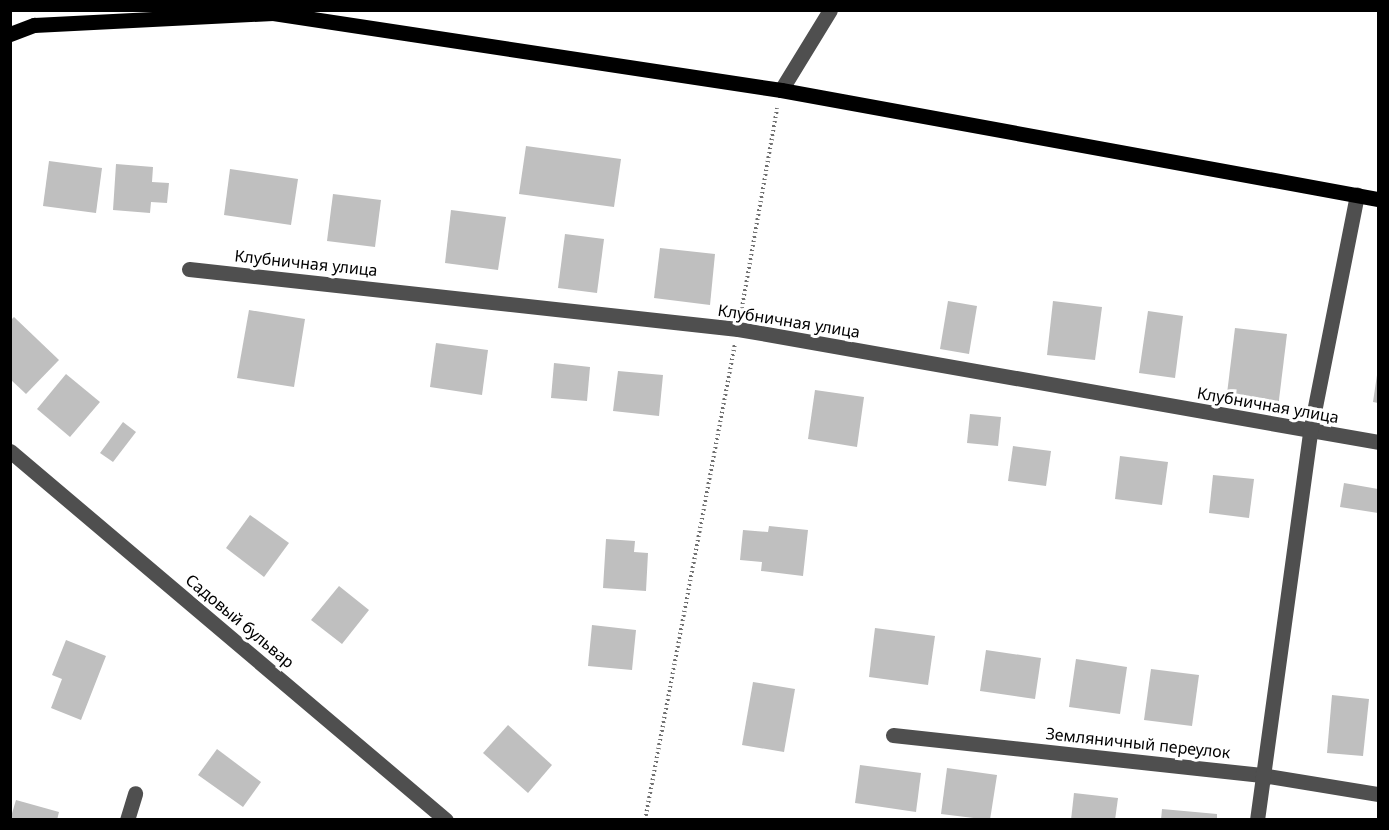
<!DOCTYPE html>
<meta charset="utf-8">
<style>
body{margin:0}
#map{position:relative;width:1389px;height:830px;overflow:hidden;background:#fff;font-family:"Noto Sans",sans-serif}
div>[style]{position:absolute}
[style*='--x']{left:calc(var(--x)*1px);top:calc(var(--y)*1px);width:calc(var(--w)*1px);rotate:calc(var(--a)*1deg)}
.building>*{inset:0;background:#bfbfbf}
.path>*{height:4px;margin-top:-2px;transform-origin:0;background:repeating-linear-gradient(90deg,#717171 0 1.5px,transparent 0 4.5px)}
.minor>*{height:15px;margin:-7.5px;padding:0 7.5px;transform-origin:7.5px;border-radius:7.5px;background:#4f4f4f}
.major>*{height:15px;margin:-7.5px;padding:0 7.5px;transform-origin:7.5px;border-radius:7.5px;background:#000}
span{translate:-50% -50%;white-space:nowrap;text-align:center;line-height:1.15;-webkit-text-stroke:6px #fff;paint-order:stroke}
.street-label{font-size:16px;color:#000}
.frame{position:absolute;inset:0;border:12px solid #000;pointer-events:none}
</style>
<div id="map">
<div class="building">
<i style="clip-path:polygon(526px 146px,621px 159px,614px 207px,519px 194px)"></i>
<i style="clip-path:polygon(49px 161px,102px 168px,96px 213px,43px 206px)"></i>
<i style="clip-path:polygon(116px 164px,153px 167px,152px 182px,169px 183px,167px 203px,151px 202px,150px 213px,113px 210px)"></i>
<i style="clip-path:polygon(230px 169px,298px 179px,291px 225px,224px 215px)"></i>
<i style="clip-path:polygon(333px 194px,381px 200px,375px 247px,327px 241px)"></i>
<i style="clip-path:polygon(451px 210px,506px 217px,498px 270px,445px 263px)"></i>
<i style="clip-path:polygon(565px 234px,604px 239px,597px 293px,558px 288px)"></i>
<i style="clip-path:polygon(660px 248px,715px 254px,710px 305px,654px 298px)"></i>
<i style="clip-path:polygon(948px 301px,977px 306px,969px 354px,940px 349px)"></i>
<i style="clip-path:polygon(1053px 301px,1102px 307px,1095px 360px,1047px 355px)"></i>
<i style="clip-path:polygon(249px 310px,305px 319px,294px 387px,237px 378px)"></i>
<i style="clip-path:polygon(1148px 311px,1183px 316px,1175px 378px,1139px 373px)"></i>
<i style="clip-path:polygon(14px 317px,59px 360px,26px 394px,10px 379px,10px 321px)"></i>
<i style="clip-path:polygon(1235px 328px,1287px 334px,1278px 408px,1226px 402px)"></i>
<i style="clip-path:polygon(436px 343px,488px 350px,482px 395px,430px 387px)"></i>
<i style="clip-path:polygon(554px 363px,590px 367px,587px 401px,551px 398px)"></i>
<i style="clip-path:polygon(618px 371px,663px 375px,659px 416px,613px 411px)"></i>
<i style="clip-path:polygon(66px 374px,100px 402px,70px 437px,37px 409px)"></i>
<i style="clip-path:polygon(1377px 375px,1378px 375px,1378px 403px,1373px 402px)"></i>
<i style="clip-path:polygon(815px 390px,864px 397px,857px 447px,808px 439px)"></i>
<i style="clip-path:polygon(970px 414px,1001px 417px,998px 446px,967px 443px)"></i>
<i style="clip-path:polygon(123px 422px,136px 432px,113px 462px,100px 453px)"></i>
<i style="clip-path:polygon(1013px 446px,1051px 451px,1046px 486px,1008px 481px)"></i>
<i style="clip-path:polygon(1120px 456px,1168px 462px,1162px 505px,1115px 499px)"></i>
<i style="clip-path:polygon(1213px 475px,1254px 479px,1249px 518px,1209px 513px)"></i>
<i style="clip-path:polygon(1344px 483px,1378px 489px,1378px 513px,1340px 507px)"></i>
<i style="clip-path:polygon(250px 515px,289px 543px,264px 577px,226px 548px)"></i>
<i style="clip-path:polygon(769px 526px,808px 530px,803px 576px,761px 571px,762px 562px,740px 560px,743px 530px,768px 532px)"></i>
<i style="clip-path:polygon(606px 539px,635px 541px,634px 552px,648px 553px,646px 591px,603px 588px)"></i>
<i style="clip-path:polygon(339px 586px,369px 610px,342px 644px,311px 620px)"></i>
<i style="clip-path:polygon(592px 625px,636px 630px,632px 670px,588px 666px)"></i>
<i style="clip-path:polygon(875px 628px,935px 636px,928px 685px,869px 677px)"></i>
<i style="clip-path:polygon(66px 640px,106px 656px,81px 720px,51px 708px,62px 679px,52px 675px)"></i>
<i style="clip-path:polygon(986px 650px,1041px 658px,1035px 699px,980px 691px)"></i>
<i style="clip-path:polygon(1076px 659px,1127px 667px,1120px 714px,1069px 707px)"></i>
<i style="clip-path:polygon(1151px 669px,1199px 675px,1192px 726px,1144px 720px)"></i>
<i style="clip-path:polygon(753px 682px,795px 689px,784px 752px,742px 745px)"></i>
<i style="clip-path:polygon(1332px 695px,1369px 699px,1363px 756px,1327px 753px)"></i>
<i style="clip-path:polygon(508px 725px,552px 765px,528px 793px,483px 753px)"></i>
<i style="clip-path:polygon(217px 749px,261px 782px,243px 807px,198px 775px)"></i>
<i style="clip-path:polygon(860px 765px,921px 773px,916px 812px,855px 803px)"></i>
<i style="clip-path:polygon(947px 768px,997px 775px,990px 820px,941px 814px)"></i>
<i style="clip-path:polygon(1074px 793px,1118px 798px,1115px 820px,1071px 820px)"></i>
<i style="clip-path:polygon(16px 800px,59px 812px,57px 820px,10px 820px)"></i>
<i style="clip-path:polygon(1162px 809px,1217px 814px,1217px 820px,1161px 820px)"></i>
</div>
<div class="path">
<i style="--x:741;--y:313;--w:208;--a:-80"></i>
<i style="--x:645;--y:820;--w:484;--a:-79.3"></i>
</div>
<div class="minor">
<i style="--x:781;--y:90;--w:94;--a:-58.5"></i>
<i style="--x:189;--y:269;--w:552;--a:6.24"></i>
<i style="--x:738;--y:329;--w:650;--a:10.01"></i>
<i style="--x:10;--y:451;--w:571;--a:40.24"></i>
<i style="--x:893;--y:735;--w:371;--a:6.2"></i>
<i style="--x:1262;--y:775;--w:118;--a:9.3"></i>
<i style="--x:127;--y:820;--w:28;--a:-73"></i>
<i style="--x:1257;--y:820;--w:392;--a:-82.2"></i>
<i style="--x:1310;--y:432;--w:242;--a:-78.8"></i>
</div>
<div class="major">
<i style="--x:10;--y:34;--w:26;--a:-21"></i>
<i style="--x:34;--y:25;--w:239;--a:-2.9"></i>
<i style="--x:273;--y:13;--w:514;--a:8.62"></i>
<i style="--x:781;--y:90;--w:607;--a:10.35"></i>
</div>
<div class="street-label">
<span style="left:306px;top:263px;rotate:6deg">Клубничная улица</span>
<span style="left:789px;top:321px;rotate:9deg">Клубничная улица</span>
<span style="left:1268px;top:405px;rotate:10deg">Клубничная улица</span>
<span style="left:240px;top:621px;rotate:40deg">Садовый бульвар</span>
<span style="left:1138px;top:743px;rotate:6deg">Земляничный переулок</span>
</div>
<div class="frame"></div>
</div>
